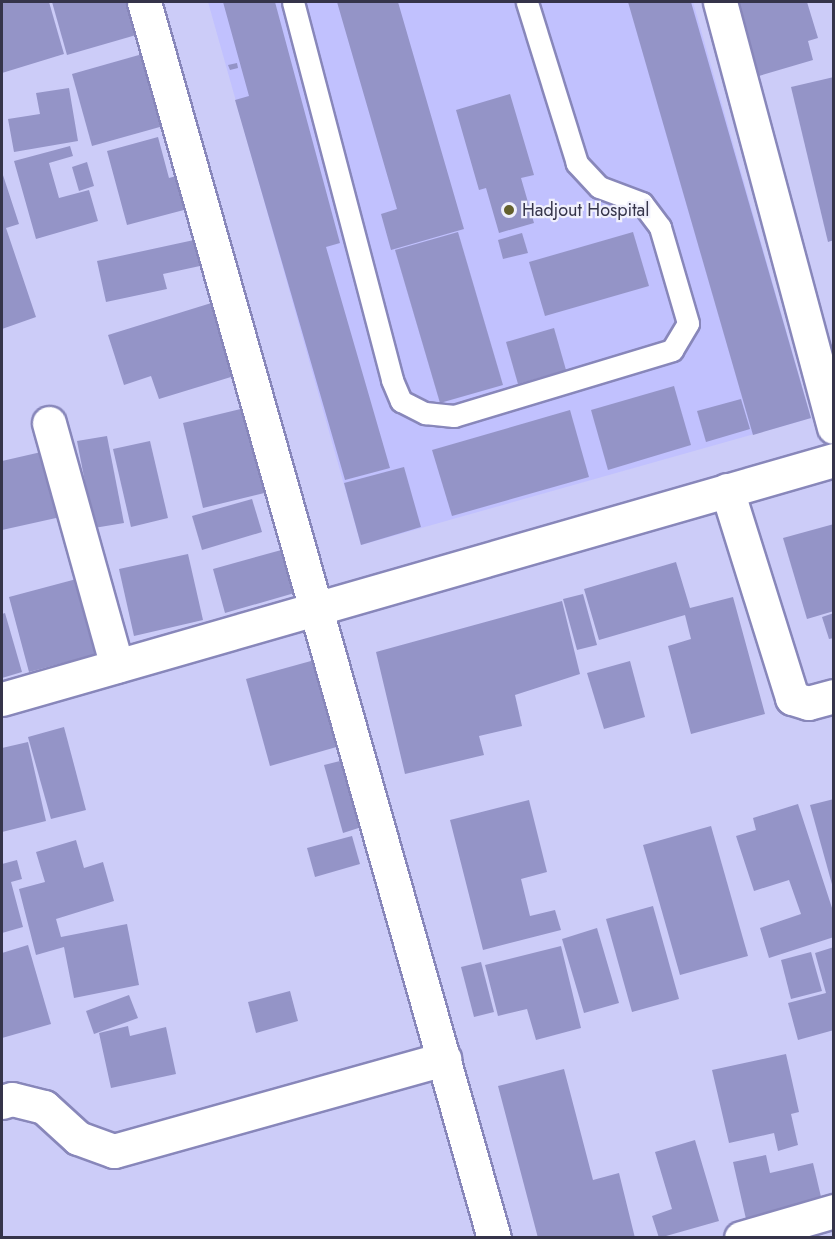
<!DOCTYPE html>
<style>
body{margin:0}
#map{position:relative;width:835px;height:1239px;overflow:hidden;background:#ccccf8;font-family:Jost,sans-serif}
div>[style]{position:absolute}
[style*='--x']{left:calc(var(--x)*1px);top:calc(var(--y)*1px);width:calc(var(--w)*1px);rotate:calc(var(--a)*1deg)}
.built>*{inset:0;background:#c1c1fe}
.building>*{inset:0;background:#9494c7}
.roads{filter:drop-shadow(2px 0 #8887ba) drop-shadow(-2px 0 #8887ba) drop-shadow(0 2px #8887ba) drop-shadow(0 -2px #8887ba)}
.lane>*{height:21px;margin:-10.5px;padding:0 10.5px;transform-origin:10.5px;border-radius:10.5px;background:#fff}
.street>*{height:33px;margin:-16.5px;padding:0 16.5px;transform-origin:16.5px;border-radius:16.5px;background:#fff}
.dots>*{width:16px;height:16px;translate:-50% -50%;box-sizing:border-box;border:3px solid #f0f0fc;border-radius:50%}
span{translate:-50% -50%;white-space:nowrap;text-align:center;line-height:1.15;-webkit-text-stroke:4.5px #f0f0fc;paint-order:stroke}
.poi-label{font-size:18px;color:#35344a}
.left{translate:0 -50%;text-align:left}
.frame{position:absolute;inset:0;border:3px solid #35344a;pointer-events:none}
</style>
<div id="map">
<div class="built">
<i style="clip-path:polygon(208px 2px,693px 2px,811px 418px,361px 545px)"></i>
</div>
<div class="building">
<i style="clip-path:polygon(2px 2px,49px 2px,64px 54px,2px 73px)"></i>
<i style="clip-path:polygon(52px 2px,134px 2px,143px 33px,67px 55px)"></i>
<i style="clip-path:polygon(223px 2px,275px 2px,340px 243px,326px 247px,390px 468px,345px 480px,235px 100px,249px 96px)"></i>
<i style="clip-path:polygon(337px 2px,398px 2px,464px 229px,391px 250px,381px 214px,397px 209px)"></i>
<i style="clip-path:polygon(628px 2px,691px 2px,811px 418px,753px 435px)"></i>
<i style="clip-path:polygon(738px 2px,807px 2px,818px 38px,808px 41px,813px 60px,759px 76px)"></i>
<i style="clip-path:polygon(153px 51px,174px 123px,92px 146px,72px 74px)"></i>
<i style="clip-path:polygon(237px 63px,238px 68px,230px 70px,228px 65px)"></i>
<i style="clip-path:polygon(834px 77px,834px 240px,828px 242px,791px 87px)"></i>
<i style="clip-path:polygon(69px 88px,78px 141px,14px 152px,8px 119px,40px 114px,36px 93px)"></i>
<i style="clip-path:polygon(510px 94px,534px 175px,521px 178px,534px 223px,499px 233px,486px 188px,479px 190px,456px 110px)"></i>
<i style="clip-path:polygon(158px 137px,169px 178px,190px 172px,199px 206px,127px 225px,107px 151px)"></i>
<i style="clip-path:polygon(70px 146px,73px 156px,49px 163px,59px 198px,89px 190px,98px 221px,36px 239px,14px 161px)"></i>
<i style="clip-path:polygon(87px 162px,94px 186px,79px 191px,72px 167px)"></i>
<i style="clip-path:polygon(2px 172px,19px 224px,6px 228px,36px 317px,2px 329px)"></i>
<i style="clip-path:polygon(458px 232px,503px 385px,440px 403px,395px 250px)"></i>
<i style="clip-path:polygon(633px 232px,649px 286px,545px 316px,529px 262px)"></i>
<i style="clip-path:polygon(522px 233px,528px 253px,503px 259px,498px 240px)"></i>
<i style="clip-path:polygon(194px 240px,200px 266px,163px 274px,167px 289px,106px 302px,97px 261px)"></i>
<i style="clip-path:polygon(221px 300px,244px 373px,159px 399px,151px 376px,124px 385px,108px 335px)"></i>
<i style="clip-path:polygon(554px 328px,566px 370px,518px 384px,506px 342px)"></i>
<i style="clip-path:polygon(674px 386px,691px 445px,608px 470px,591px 410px)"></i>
<i style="clip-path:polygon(741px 399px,750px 429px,706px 442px,697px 411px)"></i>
<i style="clip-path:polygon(257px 405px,277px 490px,203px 508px,183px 423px)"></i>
<i style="clip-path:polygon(570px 410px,589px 477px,452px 516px,432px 450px)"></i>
<i style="clip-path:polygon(107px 436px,124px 523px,94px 528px,77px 441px)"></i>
<i style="clip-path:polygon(150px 441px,168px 518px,131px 527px,113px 449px)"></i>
<i style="clip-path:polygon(50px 450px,65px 516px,2px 530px,2px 461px)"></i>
<i style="clip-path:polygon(404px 467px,421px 527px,361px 545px,344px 483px)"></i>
<i style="clip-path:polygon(252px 499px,262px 532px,202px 550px,192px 516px)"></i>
<i style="clip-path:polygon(834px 524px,834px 611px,807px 619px,783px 538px)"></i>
<i style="clip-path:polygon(285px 549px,298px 592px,225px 613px,213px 569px)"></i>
<i style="clip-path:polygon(188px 554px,203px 620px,134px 636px,119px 569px)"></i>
<i style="clip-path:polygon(676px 562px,690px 608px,733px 597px,765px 714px,691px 734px,668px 646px,691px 639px,685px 615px,599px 640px,584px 589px)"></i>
<i style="clip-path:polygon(84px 577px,104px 652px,29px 672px,9px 597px)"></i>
<i style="clip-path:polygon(583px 594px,597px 645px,577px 650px,563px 599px)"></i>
<i style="clip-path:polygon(562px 601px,580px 674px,515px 695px,522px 726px,479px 736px,484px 755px,405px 774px,376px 652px)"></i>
<i style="clip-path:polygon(5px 613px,22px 672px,2px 678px,2px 614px)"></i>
<i style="clip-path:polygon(834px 613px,834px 638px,829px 639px,822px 617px)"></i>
<i style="clip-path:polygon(329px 656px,354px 742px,270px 766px,246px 679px)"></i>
<i style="clip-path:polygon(630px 661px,645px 717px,604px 729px,587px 673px)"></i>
<i style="clip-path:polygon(64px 727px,86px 810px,51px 819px,28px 737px)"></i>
<i style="clip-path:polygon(28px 742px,46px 821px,2px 832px,2px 748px)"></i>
<i style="clip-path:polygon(352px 758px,371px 824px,343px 833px,324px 765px)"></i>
<i style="clip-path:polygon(834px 799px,834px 888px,833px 888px,810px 805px)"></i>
<i style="clip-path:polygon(529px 800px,547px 872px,521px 879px,530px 916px,555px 910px,561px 930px,483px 950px,450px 820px)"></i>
<i style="clip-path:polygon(798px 804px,834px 914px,834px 937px,769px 958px,760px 928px,801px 914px,789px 880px,754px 891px,736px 836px,756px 830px,753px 818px)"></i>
<i style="clip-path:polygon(711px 826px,748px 956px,680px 975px,643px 845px)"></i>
<i style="clip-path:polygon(352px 836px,360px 864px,315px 877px,307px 848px)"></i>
<i style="clip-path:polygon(76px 840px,84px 868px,103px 862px,114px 901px,56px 919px,61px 937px,127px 924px,139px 985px,74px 998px,64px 947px,36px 955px,19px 889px,45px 882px,36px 852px)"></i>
<i style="clip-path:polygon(17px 860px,22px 879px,11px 882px,23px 927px,2px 933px,2px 864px)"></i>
<i style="clip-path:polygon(653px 906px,679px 999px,632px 1012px,606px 919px)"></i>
<i style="clip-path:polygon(597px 928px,619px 1003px,584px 1013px,562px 939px)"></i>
<i style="clip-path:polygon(28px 945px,51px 1024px,2px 1038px,2px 953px)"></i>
<i style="clip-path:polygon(561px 946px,581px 1028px,536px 1040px,527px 1009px,498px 1016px,485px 965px)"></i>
<i style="clip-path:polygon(834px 947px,834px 1030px,798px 1040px,788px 1003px,826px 993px,815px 953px)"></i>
<i style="clip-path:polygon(811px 952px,822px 991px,791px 999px,781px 960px)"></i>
<i style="clip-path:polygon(481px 962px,494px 1012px,474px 1017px,461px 967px)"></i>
<i style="clip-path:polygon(290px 991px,298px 1021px,256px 1033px,248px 1002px)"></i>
<i style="clip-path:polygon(129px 995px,138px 1018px,94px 1034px,86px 1011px)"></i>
<i style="clip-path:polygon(128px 1026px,130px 1036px,166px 1027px,176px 1074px,111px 1088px,99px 1033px)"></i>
<i style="clip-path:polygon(786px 1054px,799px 1112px,791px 1114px,798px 1145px,778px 1151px,774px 1133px,729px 1143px,712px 1070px)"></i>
<i style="clip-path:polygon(564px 1069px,593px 1180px,619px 1173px,635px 1238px,538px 1238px,498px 1086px)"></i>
<i style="clip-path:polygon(695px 1140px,719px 1221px,659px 1238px,652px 1216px,672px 1209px,655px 1152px)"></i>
<i style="clip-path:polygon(766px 1155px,770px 1173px,813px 1163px,822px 1201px,746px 1219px,733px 1162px)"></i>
</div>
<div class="roads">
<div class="lane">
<i style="--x:293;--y:2;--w:391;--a:75.3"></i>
<i style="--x:392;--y:380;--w:23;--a:67"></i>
<i style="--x:401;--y:401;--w:27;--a:27"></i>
<i style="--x:425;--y:413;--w:29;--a:6"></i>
<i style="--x:454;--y:416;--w:228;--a:-16.8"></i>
<i style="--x:672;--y:350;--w:31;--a:-59"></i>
<i style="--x:688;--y:323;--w:100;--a:-106.3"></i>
<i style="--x:660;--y:227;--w:30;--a:-127"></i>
<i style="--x:642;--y:203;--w:46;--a:-159.6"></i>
<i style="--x:599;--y:187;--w:33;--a:-133"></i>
<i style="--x:577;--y:163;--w:169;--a:-107.3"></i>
</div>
<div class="street">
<i style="--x:144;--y:2;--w:1285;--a:74.19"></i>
<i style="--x:720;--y:2;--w:440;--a:75"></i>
<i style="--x:49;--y:423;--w:252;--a:74.4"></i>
<i style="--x:727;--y:490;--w:218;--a:72.6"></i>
<i style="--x:792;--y:698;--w:17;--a:17"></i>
<i style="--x:808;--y:703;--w:27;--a:-15"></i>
<i style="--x:2;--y:699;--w:866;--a:-16.03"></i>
<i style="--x:2;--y:1102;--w:10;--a:-17"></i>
<i style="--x:12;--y:1099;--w:33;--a:14"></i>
<i style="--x:44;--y:1107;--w:46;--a:42.4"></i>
<i style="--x:78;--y:1138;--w:38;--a:20"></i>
<i style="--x:114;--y:1151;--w:343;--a:-15.6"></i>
<i style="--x:741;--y:1238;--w:97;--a:-16.2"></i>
</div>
</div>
<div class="dots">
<i style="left:509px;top:210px;background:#64602d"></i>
</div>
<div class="poi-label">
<span class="left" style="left:522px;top:210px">Hadjout Hospital</span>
</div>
<div class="frame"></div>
</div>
